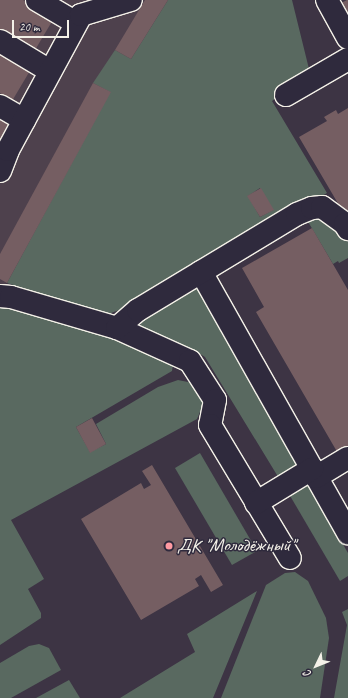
<!DOCTYPE html>
<meta charset="utf-8">
<style>
body{margin:0}
#map{position:relative;width:348px;height:698px;overflow:hidden;background:#3d3444;font-family:Caveat,sans-serif}
div>[style]{position:absolute}
[style*='--x']{left:calc(var(--x)*1px);top:calc(var(--y)*1px);width:calc(var(--w)*1px);rotate:calc(var(--a)*1deg)}
.built>*{inset:0;background:#4e414d}
.green>*{inset:0;background:#596960}
.building>*{inset:0;background:#755e62}
.roads{filter:drop-shadow(1px 0 #f4f1e8) drop-shadow(-1px 0 #f4f1e8) drop-shadow(0 1px #f4f1e8) drop-shadow(0 -1px #f4f1e8)}
.minor>*{height:22px;margin:-11px;padding:0 11px;transform-origin:11px;border-radius:11px;background:#2f2a3d}
.dots>*{width:11px;height:11px;translate:-50% -50%;box-sizing:border-box;border:2px solid #2f2a3d;border-radius:50%}
span{translate:-50% -50%;white-space:nowrap;text-align:center;line-height:1.15;-webkit-text-stroke:3px #2f2a3d;paint-order:stroke}
.poi-label{font-size:19px;color:#f4f1e8}
.left{translate:0 -50%;text-align:left}
.north{position:absolute;left:296px;top:646px;width:40px;height:40px;-webkit-text-stroke:3px #2f2a3d;paint-order:stroke;rotate:227deg;font-size:11px;font-weight:700;line-height:16px;text-align:center;color:#f4f1e8}
.north::after{content:'';display:block;margin:auto;width:14px;height:18px;background:#f4f1e8;clip-path:polygon(50% 0,100% 100%,50% 72%,0 100%)}
.scale{position:absolute;left:12px;top:20px;width:57px;height:18px;box-sizing:border-box;border:2px solid #f4f1e8;border-top:0;padding-left:5px;font-size:12px;line-height:14px;white-space:nowrap;color:#f4f1e8;-webkit-text-stroke:3px #2f2a3d;paint-order:stroke}
</style>
<div id="map">
<div class="built">
<i style="clip-path:polygon(0 0,168px 0,111px 92px,7px 283px,0 287px)"></i>
</div>
<div class="green">
<i style="clip-path:polygon(evenodd,168px 0,292px 0,310px 73px,272px 101px,327px 193px,136px 304px,111px 313px,100px 314px,7px 283px,110px 92px,93px 83px,115px 50px,131px 59px,168px 0,260px 188px,273px 210px,260px 217px,248px 196px,260px 188px)"></i>
<i style="clip-path:polygon(314px 218px,321px 218px,340px 231px,348px 242px,348px 258px,339px 263px,338px 261px,333px 264px,307px 220px)"></i>
<i style="clip-path:polygon(194px 283px,297px 463px,297px 467px,280px 480px,205px 357px,194px 350px,140px 327px,142px 316px)"></i>
<i style="clip-path:polygon(0 305px,16px 307px,149px 350px,173px 364px,172px 371px,76px 427px,90px 452px,106px 444px,96px 424px,158px 387px,178px 380px,193px 383px,202px 395px,202px 407px,197px 419px,11px 520px,44px 579px,28px 589px,41px 613px,41px 618px,0 645px)"></i>
<i style="clip-path:polygon(200px 453px,257px 551px,232px 565px,175px 468px)"></i>
<i style="clip-path:polygon(303px 486px,308px 486px,312px 490px,348px 553px,348px 576px,340px 581px,289px 494px)"></i>
<i style="clip-path:polygon(295px 572px,308px 581px,326px 618px,329px 638px,320px 698px,221px 698px,266px 585px,285px 573px)"></i>
<i style="clip-path:polygon(257px 591px,213px 698px,120px 698px,195px 652px,187px 634px)"></i>
<i style="clip-path:polygon(348px 609px,348px 698px,334px 698px,347px 625px,342px 612px)"></i>
<i style="clip-path:polygon(39px 644px,49px 648px,61px 670px,11px 698px,0 698px,0 663px,29px 646px)"></i>
<i style="clip-path:polygon(69px 680px,80px 698px,36px 698px)"></i>
</div>
<div class="building">
<i style="clip-path:polygon(0 0,23px 0,54px 18px,35px 50px,0 29px)"></i>
<i style="clip-path:polygon(145px 0,168px 0,131px 59px,115px 50px)"></i>
<i style="clip-path:polygon(347px 0,348px 0,348px 19px,339px 4px)"></i>
<i style="clip-path:polygon(0 50px,31px 69px,12px 101px,0 93px)"></i>
<i style="clip-path:polygon(93px 83px,111px 92px,7px 283px,0 279px,0 254px)"></i>
<i style="clip-path:polygon(348px 108px,348px 210px,343px 212px,299px 137px,327px 121px,324px 117px,336px 110px,338px 114px)"></i>
<i style="clip-path:polygon(0 115px,12px 122px,0 143px)"></i>
<i style="clip-path:polygon(261px 188px,274px 210px,260px 217px,247px 196px)"></i>
<i style="clip-path:polygon(312px 228px,348px 290px,348px 459px,343px 462px,256px 312px,264px 307px,242px 268px)"></i>
<i style="clip-path:polygon(92px 418px,106px 444px,90px 453px,76px 427px)"></i>
<i style="clip-path:polygon(152px 465px,223px 585px,211px 592px,201px 575px,195px 579px,199px 586px,141px 620px,81px 519px,141px 483px,144px 489px,151px 485px,142px 471px)"></i>
</div>
<div class="roads">
<div class="minor">
<i style="--x:37;--y:0;--w:45;--a:30.5"></i>
<i style="--x:327;--y:0;--w:43;--a:61.1"></i>
<i style="--x:0;--y:41;--w:58;--a:31"></i>
<i style="--x:286;--y:95;--w:72;--a:-30.1"></i>
<i style="--x:0;--y:106;--w:28;--a:30"></i>
<i style="--x:0;--y:171;--w:22;--a:-69"></i>
<i style="--x:8;--y:150;--w:153;--a:-61.6"></i>
<i style="--x:81;--y:15;--w:52;--a:-16.7"></i>
<i style="--x:201;--y:272;--w:300;--a:60.6"></i>
<i style="--x:0;--y:296;--w:11;--a:5"></i>
<i style="--x:11;--y:297;--w:110;--a:16.3"></i>
<i style="--x:117;--y:328;--w:80;--a:24.3"></i>
<i style="--x:190;--y:361;--w:46;--a:57.3"></i>
<i style="--x:215;--y:400;--w:25;--a:101"></i>
<i style="--x:210;--y:425;--w:155;--a:59"></i>
<i style="--x:117;--y:328;--w:28;--a:-41"></i>
<i style="--x:138;--y:310;--w:186;--a:-31.1"></i>
<i style="--x:297;--y:214;--w:16;--a:-22"></i>
<i style="--x:312;--y:208;--w:10;--a:-6"></i>
<i style="--x:322;--y:207;--w:29;--a:36"></i>
<i style="--x:345;--y:224;--w:6;--a:59"></i>
<i style="--x:316;--y:477;--w:37;--a:-31"></i>
<i style="--x:256;--y:503;--w:66;--a:-31.3"></i>
</div>
</div>
<div class="dots">
<i style="left:169px;top:546px;background:#ff9aa2"></i>
</div>
<div class="poi-label">
<span class="left" style="left:177px;top:546px">ДК "Молодёжный"</span>
</div>
<div class="north">С</div>
<div class="scale">20 m</div>
</div>
